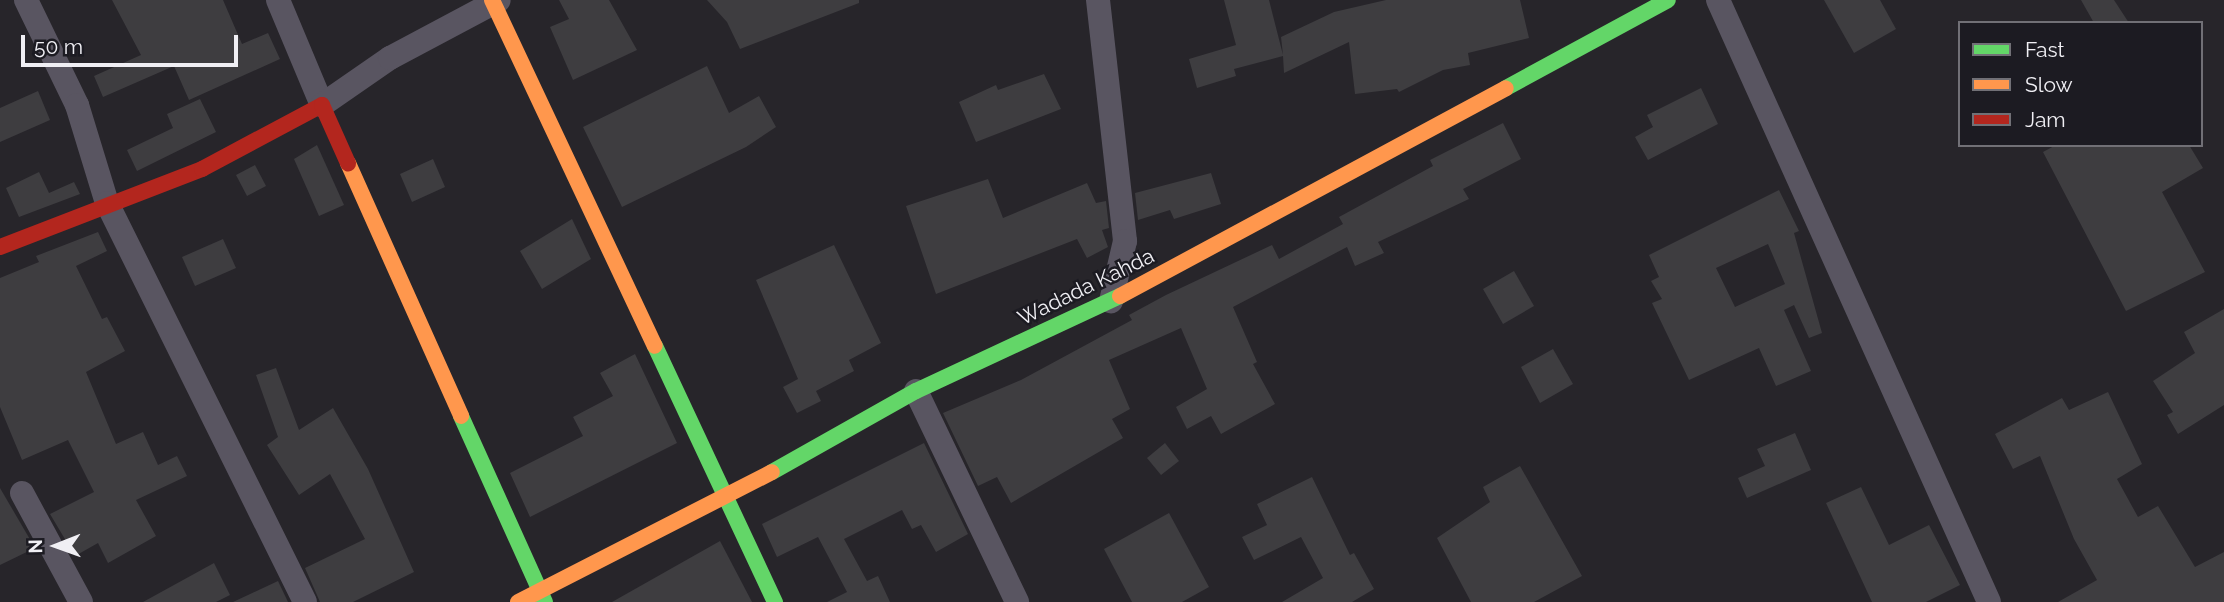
<!DOCTYPE html>
<style>
body{margin:0}
#map{position:relative;width:2224px;height:602px;overflow:hidden;background:#27252a;font-family:Raleway,sans-serif}
div>[style]{position:absolute}
[style*='--x']{left:calc(var(--x)*1px);top:calc(var(--y)*1px);width:calc(var(--w)*1px);rotate:calc(var(--a)*1deg)}
.building>*{inset:0;background:#3e3d40}
.street>*{height:24px;margin:-12px;padding:0 12px;transform-origin:12px;border-radius:12px;background:#595561}
.fast>*{height:16px;margin:-8px;padding:0 8px;transform-origin:8px;border-radius:8px;background:#63d668}
.slow>*{height:16px;margin:-8px;padding:0 8px;transform-origin:8px;border-radius:8px;background:#ff974d}
.jam>*{height:16px;margin:-8px;padding:0 8px;transform-origin:8px;border-radius:8px;background:#b3261e}
span{translate:-50% -50%;white-space:nowrap;text-align:center;line-height:1.15;-webkit-text-stroke:5px #1c1b22;paint-order:stroke}
.street-label{font-size:21px;color:#f0eff4}
.legend{position:absolute;left:1958px;top:21px;width:245px;height:126px;box-sizing:border-box;background:#1c1b22;border:2px solid #717076;margin:0;padding:9px 12px;list-style:none;font-size:21px;color:#f0eff4}
.legend li{display:flex;align-items:center;gap:14px;height:35px}
.legend b{width:35px;border:2px solid #717076}
.north{position:absolute;left:21px;top:511px;width:70px;height:70px;-webkit-text-stroke:5px #1c1b22;paint-order:stroke;rotate:269deg;font-size:19px;font-weight:700;line-height:28px;text-align:center;color:#f0eff4}
.north::after{content:'';display:block;margin:auto;width:24px;height:32px;background:#f0eff4;clip-path:polygon(50% 0,100% 100%,50% 72%,0 100%)}
.scale{position:absolute;left:21px;top:35px;width:217px;height:32px;box-sizing:border-box;border:4px solid #f0eff4;border-top:0;padding-left:9px;font-size:21px;line-height:24px;white-space:nowrap;color:#f0eff4;-webkit-text-stroke:5px #1c1b22;paint-order:stroke}
</style>
<div id="map">
<div class="building">
<i style="clip-path:polygon(112px 0,223px 0,242px 44px,268px 33px,280px 59px,189px 100px,174px 66px,103px 97px,94px 76px,141px 55px)"></i>
<i style="clip-path:polygon(559px 0,609px 0,637px 50px,573px 80px,550px 27px,569px 19px)"></i>
<i style="clip-path:polygon(707px 0,859px 0,859px 3px,740px 49px,727px 22px)"></i>
<i style="clip-path:polygon(1224px 0,1269px 0,1283px 55px,1281px 37px,1334px 12px,1386px 0,1520px 0,1529px 38px,1468px 53px,1470px 65px,1443px 70px,1399px 92px,1397px 89px,1355px 94px,1349px 42px,1284px 73px,1283px 56px,1234px 69px,1236px 76px,1197px 88px,1189px 59px,1236px 45px)"></i>
<i style="clip-path:polygon(1824px 0,1880px 0,1896px 29px,1854px 53px)"></i>
<i style="clip-path:polygon(2081px 0,2114px 0,2129px 23px,2094px 23px)"></i>
<i style="clip-path:polygon(707px 66px,729px 113px,759px 96px,776px 127px,746px 147px,622px 207px,583px 127px)"></i>
<i style="clip-path:polygon(1044px 74px,1061px 109px,976px 142px,959px 102px,996px 85px,998px 90px)"></i>
<i style="clip-path:polygon(1701px 88px,1718px 124px,1648px 160px,1635px 137px,1653px 127px,1647px 115px)"></i>
<i style="clip-path:polygon(38px 91px,50px 120px,0 142px,0 108px)"></i>
<i style="clip-path:polygon(200px 99px,216px 132px,137px 171px,127px 150px,173px 128px,167px 114px)"></i>
<i style="clip-path:polygon(1503px 123px,1521px 159px,1463px 189px,1469px 199px,1378px 242px,1384px 253px,1355px 266px,1347px 247px,1233px 307px,1257px 362px,1253px 364px,1275px 404px,1221px 434px,1211px 416px,1187px 429px,1176px 407px,1207px 389px,1181px 328px,1109px 360px,1130px 409px,1112px 419px,1123px 438px,1011px 503px,997px 477px,978px 486px,943px 413px,1021px 380px,1132px 320px,1129px 315px,1166px 295px,1272px 245px,1279px 259px,1343px 224px,1339px 217px,1433px 166px,1430px 160px)"></i>
<i style="clip-path:polygon(317px 145px,344px 205px,319px 216px,294px 159px)"></i>
<i style="clip-path:polygon(2056px 145px,2189px 145px,2203px 168px,2162px 192px,2205px 272px,2126px 311px,2043px 152px)"></i>
<i style="clip-path:polygon(433px 159px,445px 187px,412px 202px,400px 174px)"></i>
<i style="clip-path:polygon(255px 165px,266px 186px,247px 196px,236px 175px)"></i>
<i style="clip-path:polygon(39px 172px,49px 193px,74px 182px,80px 194px,19px 217px,6px 188px)"></i>
<i style="clip-path:polygon(1211px 173px,1221px 204px,1174px 219px,1170px 210px,1138px 220px,1135px 193px)"></i>
<i style="clip-path:polygon(988px 179px,1003px 218px,1087px 183px,1096px 203px,1106px 201px,1109px 228px,1102px 230px,1108px 247px,1087px 258px,1077px 239px,936px 294px,906px 206px)"></i>
<i style="clip-path:polygon(evenodd,1779px 190px,1799px 231px,1794px 233px,1822px 333px,1809px 338px,1794px 305px,1784px 310px,1811px 371px,1776px 386px,1759px 348px,1689px 380px,1652px 303px,1662px 299px,1651px 281px,1659px 277px,1649px 255px,1779px 190px,1768px 244px,1785px 284px,1735px 307px,1716px 268px,1768px 244px)"></i>
<i style="clip-path:polygon(572px 219px,591px 259px,542px 289px,520px 251px)"></i>
<i style="clip-path:polygon(98px 232px,107px 251px,76px 266px,102px 319px,107px 317px,125px 351px,86px 372px,116px 444px,143px 432px,158px 465px,177px 456px,187px 476px,136px 500px,156px 536px,108px 563px,98px 543px,75px 556px,50px 514px,94px 492px,68px 440px,22px 460px,0 407px,0 278px,39px 262px,36px 256px)"></i>
<i style="clip-path:polygon(223px 239px,236px 268px,195px 286px,182px 257px)"></i>
<i style="clip-path:polygon(834px 245px,881px 343px,849px 360px,854px 371px,816px 391px,821px 401px,797px 413px,783px 387px,798px 379px,756px 280px)"></i>
<i style="clip-path:polygon(1514px 271px,1534px 306px,1503px 324px,1483px 289px)"></i>
<i style="clip-path:polygon(2224px 309px,2224px 405px,2178px 434px,2167px 415px,2173px 412px,2153px 381px,2195px 353px,2184px 332px)"></i>
<i style="clip-path:polygon(1553px 349px,1573px 384px,1540px 403px,1521px 367px)"></i>
<i style="clip-path:polygon(635px 354px,677px 443px,530px 517px,510px 473px,583px 436px,573px 417px,613px 396px,600px 373px)"></i>
<i style="clip-path:polygon(276px 368px,299px 430px,333px 408px,368px 469px,414px 572px,353px 602px,320px 602px,305px 568px,365px 539px,330px 474px,299px 495px,267px 445px,278px 437px,256px 375px)"></i>
<i style="clip-path:polygon(2108px 392px,2142px 464px,2117px 479px,2138px 517px,2158px 506px,2195px 567px,2224px 552px,2224px 602px,2058px 602px,2097px 580px,2074px 539px,2040px 456px,2013px 469px,1995px 434px,2062px 398px,2069px 410px)"></i>
<i style="clip-path:polygon(1795px 433px,1811px 470px,1747px 498px,1738px 478px,1765px 466px,1757px 449px)"></i>
<i style="clip-path:polygon(924px 443px,968px 534px,936px 552px,921px 525px,912px 529px,902px 510px,844px 539px,867px 581px,878px 576px,890px 602px,827px 602px,847px 592px,818px 537px,777px 557px,762px 524px)"></i>
<i style="clip-path:polygon(1165px 443px,1179px 461px,1161px 475px,1147px 458px)"></i>
<i style="clip-path:polygon(1520px 466px,1582px 576px,1534px 602px,1471px 602px,1437px 538px,1490px 502px,1483px 487px)"></i>
<i style="clip-path:polygon(1312px 477px,1350px 555px,1354px 553px,1374px 589px,1352px 602px,1282px 602px,1323px 578px,1301px 537px,1254px 560px,1242px 537px,1267px 525px,1257px 504px)"></i>
<i style="clip-path:polygon(1861px 487px,1889px 545px,1929px 525px,1960px 585px,1926px 602px,1872px 602px,1826px 503px)"></i>
<i style="clip-path:polygon(0 488px,35px 548px,0 565px)"></i>
<i style="clip-path:polygon(1169px 513px,1209px 587px,1182px 602px,1132px 602px,1104px 549px)"></i>
<i style="clip-path:polygon(720px 541px,752px 602px,612px 602px)"></i>
<i style="clip-path:polygon(214px 563px,230px 595px,216px 602px,143px 602px)"></i>
<i style="clip-path:polygon(278px 581px,288px 602px,233px 602px)"></i>
</div>
<div class="street">
<i style="--x:26;--y:0;--w:117;--a:64.1"></i>
<i style="--x:77;--y:105;--w:102;--a:73"></i>
<i style="--x:107;--y:203;--w:445;--a:63.6"></i>
<i style="--x:278;--y:0;--w:114;--a:67.3"></i>
<i style="--x:322;--y:105;--w:83;--a:-34.7"></i>
<i style="--x:390;--y:58;--w:123;--a:-28"></i>
<i style="--x:1098;--y:0;--w:243;--a:83.6"></i>
<i style="--x:1125;--y:241;--w:62;--a:103.1"></i>
<i style="--x:1718;--y:0;--w:660;--a:65.76"></i>
<i style="--x:916;--y:391;--w:234;--a:64.4"></i>
<i style="--x:22;--y:493;--w:124;--a:61.6"></i>
</div>
<div class="fast">
<i style="--x:1506;--y:88;--w:184;--a:-28.5"></i>
<i style="--x:655;--y:346;--w:283;--a:64.9"></i>
<i style="--x:461;--y:416;--w:204;--a:65.7"></i>
<i style="--x:772;--y:472;--w:165;--a:-29.4"></i>
<i style="--x:916;--y:391;--w:225;--a:-25"></i>
</div>
<div class="slow">
<i style="--x:492;--y:0;--w:382;--a:64.8"></i>
<i style="--x:348;--y:163;--w:277;--a:65.9"></i>
<i style="--x:1120;--y:296;--w:438;--a:-28.3"></i>
<i style="--x:518;--y:602;--w:285;--a:-27.1"></i>
</div>
<div class="jam">
<i style="--x:0;--y:247;--w:217;--a:-21.1"></i>
<i style="--x:202;--y:169;--w:136;--a:-28.1"></i>
<i style="--x:322;--y:105;--w:64;--a:65.9"></i>
</div>
<div class="street-label">
<span style="left:1086px;top:287px;rotate:-26deg">Wadada Kahda</span>
</div>
<ul class="legend">
<li><b style="height:9px;background:#63d668"></b>Fast</li>
<li><b style="height:9px;background:#ff974d"></b>Slow</li>
<li><b style="height:9px;background:#b3261e"></b>Jam</li>
</ul>
<div class="north">N</div>
<div class="scale">50 m</div>
</div>
